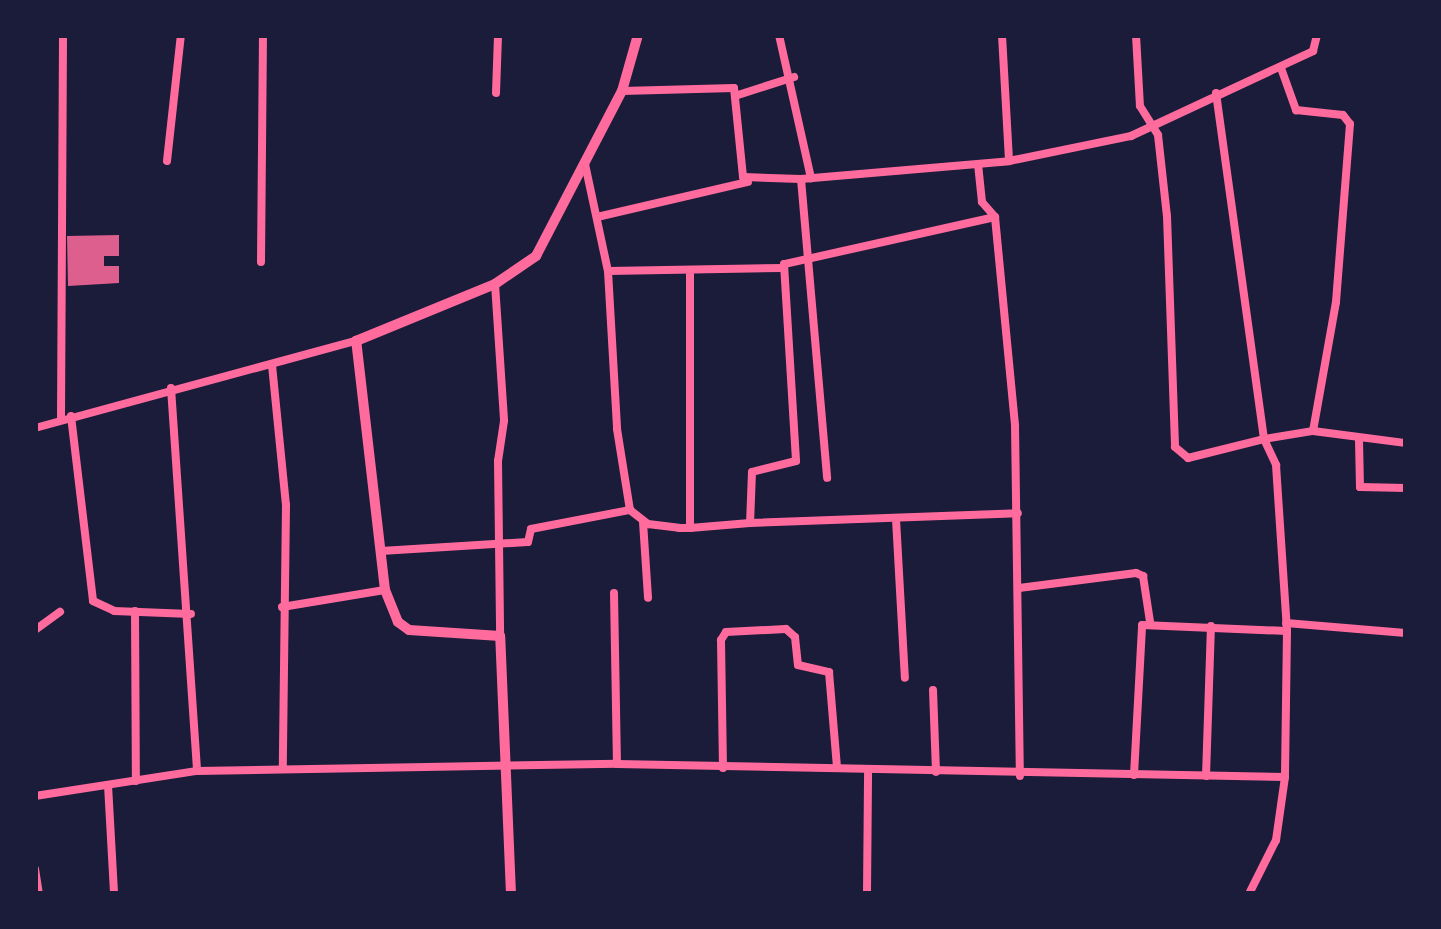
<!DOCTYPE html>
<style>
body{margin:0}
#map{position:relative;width:1441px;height:929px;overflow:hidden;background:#1b1b3a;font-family:"Space Grotesk",sans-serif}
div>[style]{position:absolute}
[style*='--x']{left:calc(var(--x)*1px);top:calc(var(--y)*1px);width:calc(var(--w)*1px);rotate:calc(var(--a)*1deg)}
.building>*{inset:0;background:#dd5f8e}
.minor>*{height:8px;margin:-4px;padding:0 4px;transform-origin:4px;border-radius:4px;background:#ff6b9d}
.tertiary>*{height:10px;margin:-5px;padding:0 5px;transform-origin:5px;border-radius:5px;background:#ff6b9d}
span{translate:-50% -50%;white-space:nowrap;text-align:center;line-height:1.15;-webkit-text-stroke:10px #1b1b3a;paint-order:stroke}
.frame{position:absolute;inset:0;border:38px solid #1b1b3a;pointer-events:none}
</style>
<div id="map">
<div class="building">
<i style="clip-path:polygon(119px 235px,119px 256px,104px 256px,104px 266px,119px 266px,119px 283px,68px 286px,67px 236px)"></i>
</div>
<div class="minor">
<i style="--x:779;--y:35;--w:147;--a:77.4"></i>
<i style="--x:1002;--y:35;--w:126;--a:86.8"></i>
<i style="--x:1136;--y:35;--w:71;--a:86.8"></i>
<i style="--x:1140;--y:106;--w:34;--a:58"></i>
<i style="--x:1158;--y:135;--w:81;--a:83.7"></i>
<i style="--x:1167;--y:216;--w:231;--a:88"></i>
<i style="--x:1175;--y:447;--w:17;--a:40"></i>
<i style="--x:1188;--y:458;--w:78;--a:-14"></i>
<i style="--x:1264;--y:439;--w:29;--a:65"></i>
<i style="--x:1276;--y:465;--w:166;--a:86.2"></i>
<i style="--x:1287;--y:631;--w:146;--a:90.8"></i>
<i style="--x:1285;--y:777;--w:64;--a:98.1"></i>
<i style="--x:1276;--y:840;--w:60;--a:116.6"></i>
<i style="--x:1281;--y:68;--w:45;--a:70.3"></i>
<i style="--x:1296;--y:110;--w:47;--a:6.1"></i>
<i style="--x:1343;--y:115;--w:11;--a:52"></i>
<i style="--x:1350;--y:124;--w:179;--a:94.5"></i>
<i style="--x:1336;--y:302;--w:131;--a:100.1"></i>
<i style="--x:622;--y:91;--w:112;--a:-1.5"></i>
<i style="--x:734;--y:88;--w:89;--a:84.2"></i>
<i style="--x:743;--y:177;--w:58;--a:2"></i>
<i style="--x:801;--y:179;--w:209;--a:-4.9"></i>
<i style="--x:1009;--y:161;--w:125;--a:-11.6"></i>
<i style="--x:1131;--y:136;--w:201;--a:-25"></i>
<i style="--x:1313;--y:51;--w:16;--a:-76"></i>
<i style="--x:496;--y:93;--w:58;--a:-88"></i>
<i style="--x:1216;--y:93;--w:349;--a:82.1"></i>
<i style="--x:1264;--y:439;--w:50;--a:-9.3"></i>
<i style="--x:1313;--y:431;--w:94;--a:7.4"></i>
<i style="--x:738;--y:95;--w:59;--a:-17.8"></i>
<i style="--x:167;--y:161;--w:127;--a:-83.7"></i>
<i style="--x:585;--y:164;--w:109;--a:77.9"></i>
<i style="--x:608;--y:271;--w:158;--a:86.7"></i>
<i style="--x:617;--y:429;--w:82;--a:80.9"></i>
<i style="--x:630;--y:510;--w:23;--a:38"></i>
<i style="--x:648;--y:524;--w:31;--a:7"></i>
<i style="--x:679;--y:528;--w:11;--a:0"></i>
<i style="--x:690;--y:528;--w:258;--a:-90"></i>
<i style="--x:978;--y:164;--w:38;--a:84"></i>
<i style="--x:982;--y:202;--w:20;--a:49"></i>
<i style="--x:995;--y:217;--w:210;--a:84.5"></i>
<i style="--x:1015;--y:426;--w:350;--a:89.2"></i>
<i style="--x:801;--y:179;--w:300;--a:85"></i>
<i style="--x:597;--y:217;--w:155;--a:-13.1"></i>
<i style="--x:995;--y:217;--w:216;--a:167.4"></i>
<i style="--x:784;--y:264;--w:197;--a:86.5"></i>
<i style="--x:796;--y:461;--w:45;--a:166"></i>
<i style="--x:752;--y:472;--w:51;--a:92.2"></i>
<i style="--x:750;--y:523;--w:268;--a:-2.1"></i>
<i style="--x:261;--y:262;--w:227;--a:-89.5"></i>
<i style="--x:608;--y:271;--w:175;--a:-1"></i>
<i style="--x:495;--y:284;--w:137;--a:86.2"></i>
<i style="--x:504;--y:421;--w:40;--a:98.5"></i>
<i style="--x:498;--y:461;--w:175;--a:89.3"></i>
<i style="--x:272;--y:365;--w:141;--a:84.3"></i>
<i style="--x:286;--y:505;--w:262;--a:90.7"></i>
<i style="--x:171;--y:388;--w:384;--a:86.1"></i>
<i style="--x:197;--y:771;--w:420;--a:-1"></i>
<i style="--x:617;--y:764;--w:668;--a:1.11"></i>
<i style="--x:71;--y:416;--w:186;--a:83.2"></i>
<i style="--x:93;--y:601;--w:23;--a:25"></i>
<i style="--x:114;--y:611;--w:77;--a:2.2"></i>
<i style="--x:61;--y:419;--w:384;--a:-89.7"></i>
<i style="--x:35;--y:428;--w:333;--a:-15.2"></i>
<i style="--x:1359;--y:440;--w:47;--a:88.8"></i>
<i style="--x:1360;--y:487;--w:46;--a:1.2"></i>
<i style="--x:896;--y:519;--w:159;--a:86.8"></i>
<i style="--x:643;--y:522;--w:76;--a:86.2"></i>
<i style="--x:690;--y:528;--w:60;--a:-4.8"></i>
<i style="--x:381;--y:551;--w:147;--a:-3.5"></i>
<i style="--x:528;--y:542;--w:13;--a:-77"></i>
<i style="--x:531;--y:529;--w:101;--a:-10.9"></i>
<i style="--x:1019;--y:588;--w:118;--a:-7.3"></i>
<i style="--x:1136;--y:573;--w:8;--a:23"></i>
<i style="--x:1143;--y:576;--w:47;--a:81.3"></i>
<i style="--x:614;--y:593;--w:171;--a:89"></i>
<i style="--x:282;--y:607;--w:104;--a:-9.4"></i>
<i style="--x:135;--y:611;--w:170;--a:89.7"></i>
<i style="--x:1286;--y:623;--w:120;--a:4.8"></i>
<i style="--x:35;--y:630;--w:31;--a:-36"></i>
<i style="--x:933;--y:690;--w:82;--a:87.9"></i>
<i style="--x:723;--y:768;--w:128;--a:-90.9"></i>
<i style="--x:721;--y:640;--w:9;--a:-58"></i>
<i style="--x:726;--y:632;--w:60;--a:-2.9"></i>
<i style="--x:786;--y:629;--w:12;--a:42"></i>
<i style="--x:795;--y:637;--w:28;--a:84"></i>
<i style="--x:798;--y:665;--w:32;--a:13"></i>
<i style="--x:829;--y:672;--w:95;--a:85.2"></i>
<i style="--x:1134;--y:775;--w:150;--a:-86.9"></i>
<i style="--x:1142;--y:625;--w:145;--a:2.4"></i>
<i style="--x:1206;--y:776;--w:150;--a:-88.1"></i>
<i style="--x:108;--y:785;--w:109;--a:86.8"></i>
<i style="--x:35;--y:796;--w:164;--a:-8.8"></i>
<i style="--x:35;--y:869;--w:25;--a:81"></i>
<i style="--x:867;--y:894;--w:124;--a:-89.5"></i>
</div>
<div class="tertiary">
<i style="--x:511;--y:894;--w:258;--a:-92.4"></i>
<i style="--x:500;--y:636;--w:91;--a:-176.2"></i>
<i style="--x:409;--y:630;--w:14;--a:-144"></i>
<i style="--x:398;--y:622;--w:35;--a:-112"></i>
<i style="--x:385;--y:590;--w:251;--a:-96.6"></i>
<i style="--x:356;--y:341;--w:150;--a:-22.3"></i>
<i style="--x:495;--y:284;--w:50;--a:-34.3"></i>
<i style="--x:536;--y:256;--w:186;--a:-62.5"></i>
<i style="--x:622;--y:91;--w:58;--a:-74.1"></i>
</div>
<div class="frame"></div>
</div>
